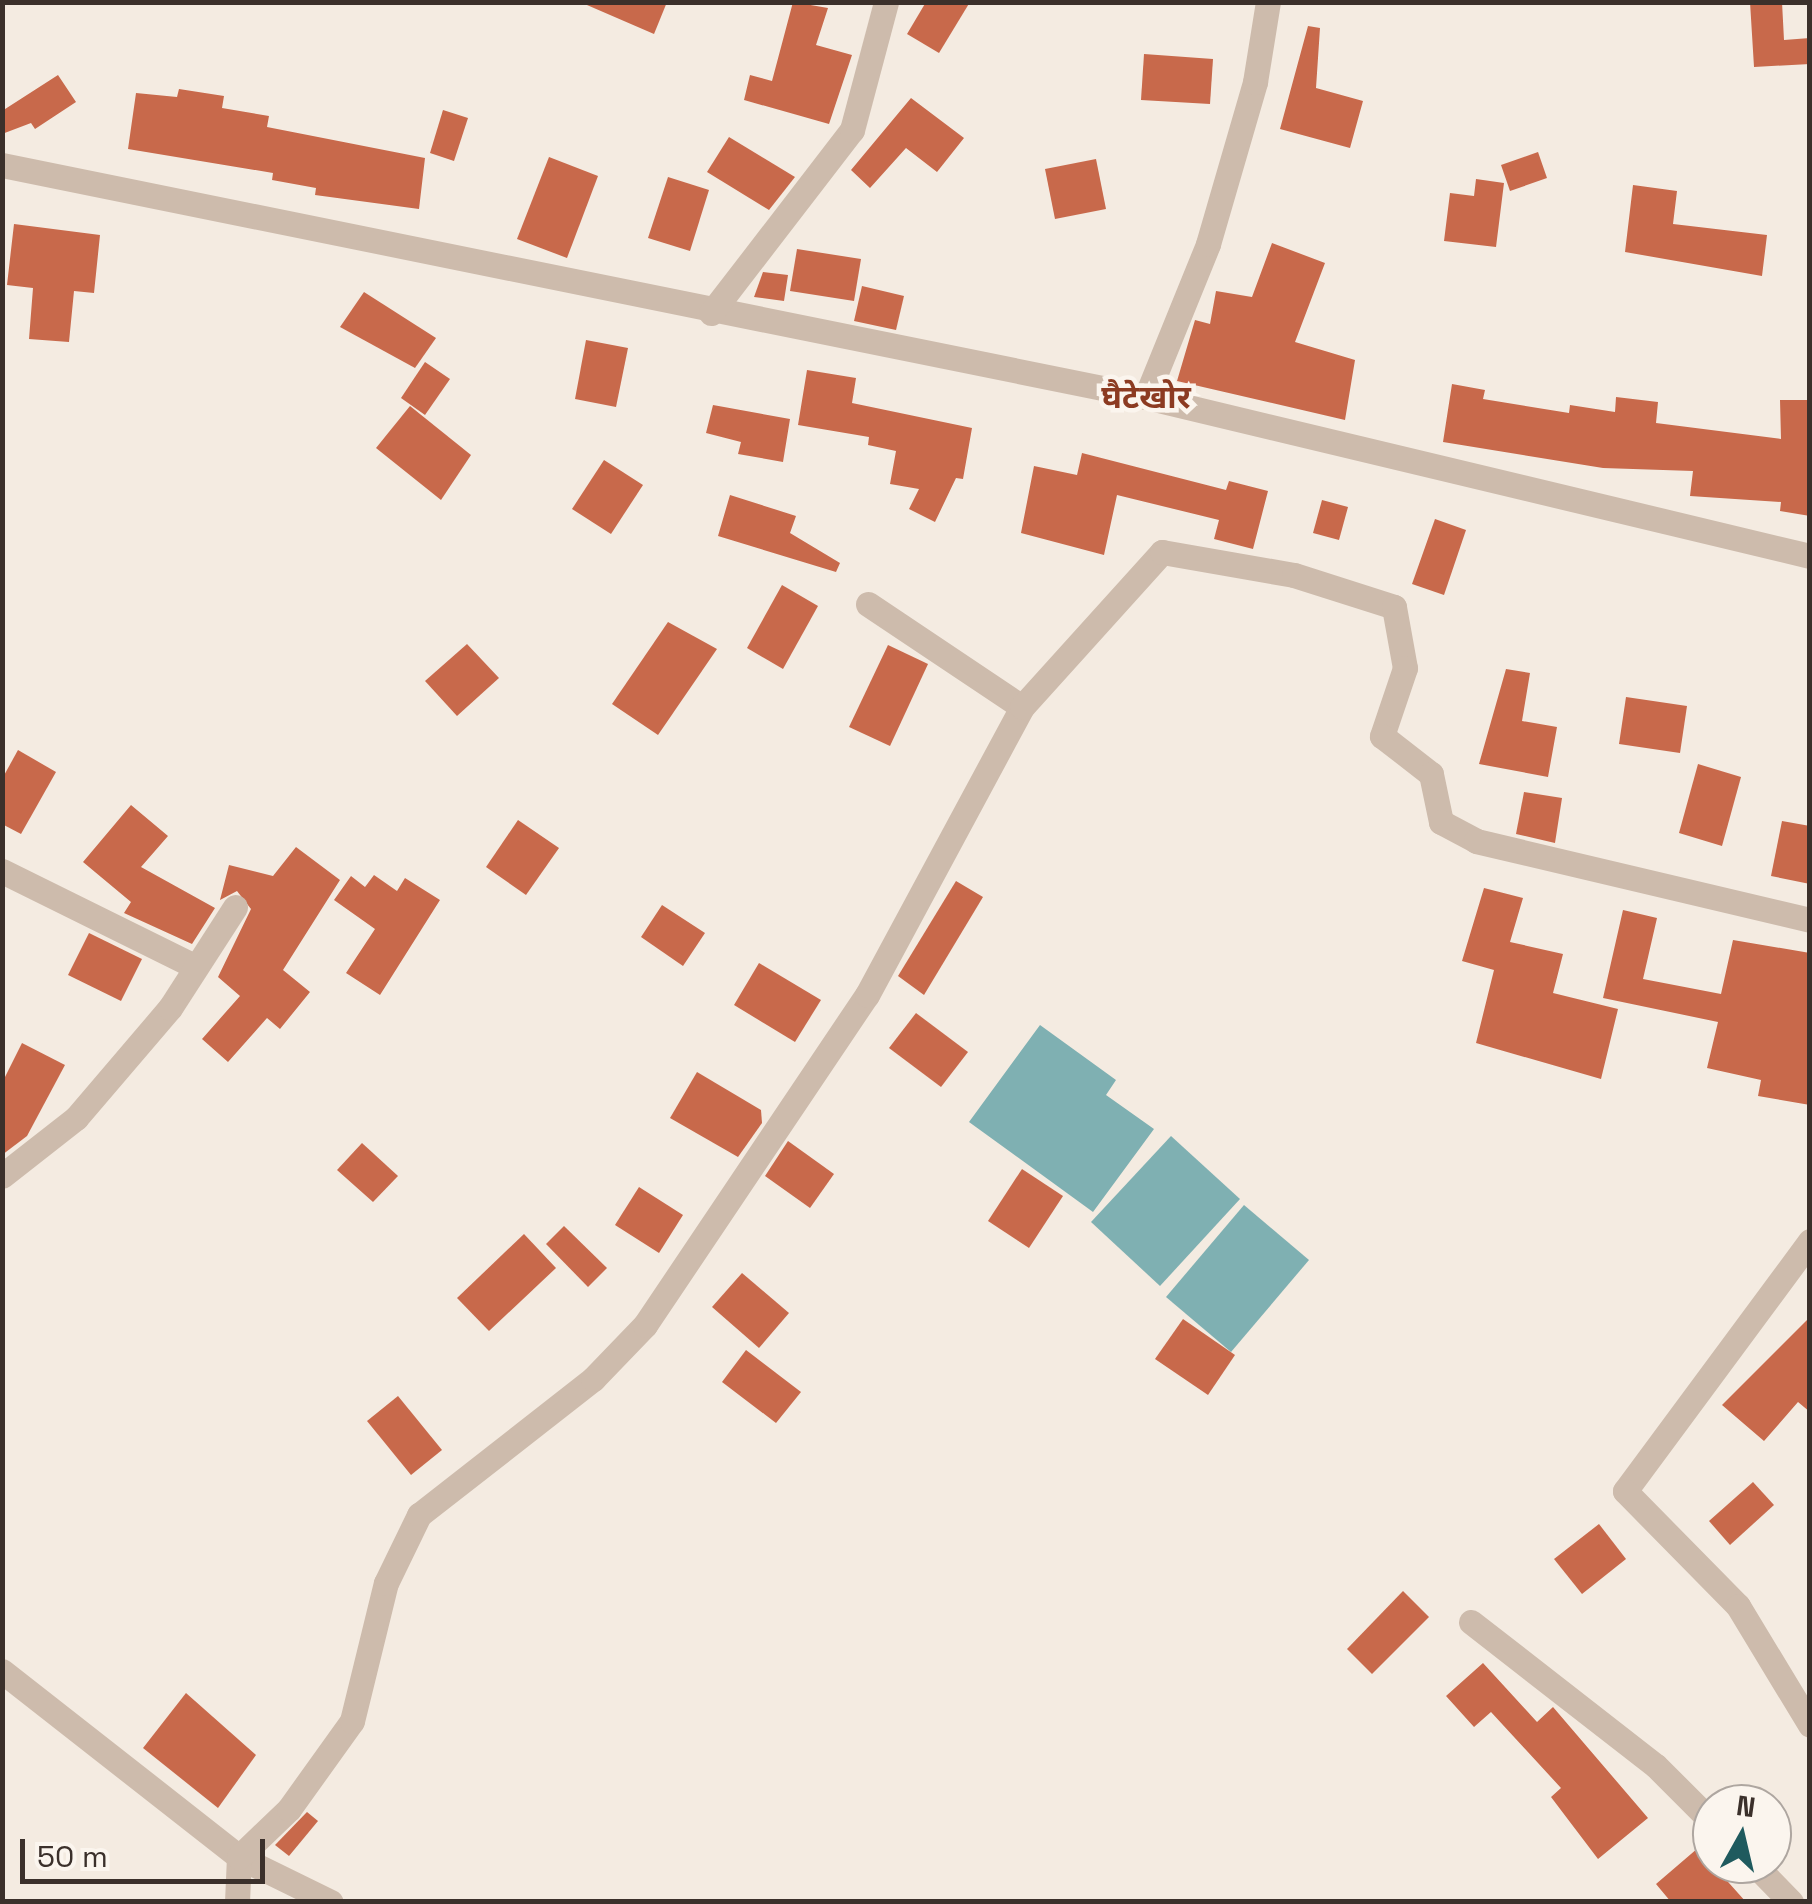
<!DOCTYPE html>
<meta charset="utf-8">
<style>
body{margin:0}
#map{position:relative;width:1812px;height:1904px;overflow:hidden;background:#f4ebe1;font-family:"Space Grotesk","Noto Sans Devanagari",sans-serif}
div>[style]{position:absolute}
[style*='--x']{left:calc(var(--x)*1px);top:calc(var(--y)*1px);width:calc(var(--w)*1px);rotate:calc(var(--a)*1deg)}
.water>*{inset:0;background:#7fb0b2}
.building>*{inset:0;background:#c8694b}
.street>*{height:25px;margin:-12.5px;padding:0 12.5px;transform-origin:12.5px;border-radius:12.5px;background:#cdbbac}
span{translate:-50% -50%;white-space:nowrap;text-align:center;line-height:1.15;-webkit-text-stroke:9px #fbf5ee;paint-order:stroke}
.neighbourhood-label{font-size:32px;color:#8c3b22;font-weight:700}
.frame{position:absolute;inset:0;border:5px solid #3b302b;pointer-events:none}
.north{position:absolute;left:1692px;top:1784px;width:100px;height:100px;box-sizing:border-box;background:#fbf5ee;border:2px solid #aea6a0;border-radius:50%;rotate:8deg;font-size:28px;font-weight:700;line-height:40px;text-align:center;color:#3b302b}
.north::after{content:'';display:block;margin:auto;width:35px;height:45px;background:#1f5a5e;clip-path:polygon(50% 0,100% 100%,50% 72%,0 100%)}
.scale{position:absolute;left:20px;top:1839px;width:245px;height:45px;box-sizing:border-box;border:5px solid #3b302b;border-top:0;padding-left:12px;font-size:30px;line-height:35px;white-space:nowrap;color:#3b302b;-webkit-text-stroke:8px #fbf5ee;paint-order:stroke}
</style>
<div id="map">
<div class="water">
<i style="clip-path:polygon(1040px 1025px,1116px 1080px,1106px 1095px,1154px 1129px,1093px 1212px,969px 1122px)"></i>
<i style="clip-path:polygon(1171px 1136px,1240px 1199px,1160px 1286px,1091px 1222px)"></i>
<i style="clip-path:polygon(1244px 1205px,1309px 1260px,1231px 1352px,1166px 1297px)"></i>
</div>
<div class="building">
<i style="clip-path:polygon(580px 2px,667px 2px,654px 34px)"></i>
<i style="clip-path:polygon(793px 2px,828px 8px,816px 45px,852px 55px,829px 124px,744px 100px,750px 75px,772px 81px)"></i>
<i style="clip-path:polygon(926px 2px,970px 2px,939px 53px,907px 34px)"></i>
<i style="clip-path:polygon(1750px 2px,1782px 2px,1784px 40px,1810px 38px,1810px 64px,1754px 67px)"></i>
<i style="clip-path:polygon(1308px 26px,1320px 28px,1316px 88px,1363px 101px,1350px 148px,1280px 129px)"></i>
<i style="clip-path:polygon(1144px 54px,1213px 59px,1210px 104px,1141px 100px)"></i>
<i style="clip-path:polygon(58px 75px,76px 102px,35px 129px,31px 123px,2px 134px,2px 111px)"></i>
<i style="clip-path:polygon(179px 89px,224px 96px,222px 108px,269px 116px,267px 127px,425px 158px,419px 209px,315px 195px,316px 188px,272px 180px,273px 173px,128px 149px,136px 93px,177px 97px)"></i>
<i style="clip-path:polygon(911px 98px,964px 138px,937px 172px,906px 148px,870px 188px,851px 170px)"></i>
<i style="clip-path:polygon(443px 110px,468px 118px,454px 161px,430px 153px)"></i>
<i style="clip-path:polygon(729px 137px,795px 177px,769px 210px,707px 172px)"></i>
<i style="clip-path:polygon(1538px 152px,1547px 178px,1510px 191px,1501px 165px)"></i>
<i style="clip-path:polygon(549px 157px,598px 176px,567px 258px,517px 239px)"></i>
<i style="clip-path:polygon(1096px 159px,1106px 209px,1055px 219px,1045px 169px)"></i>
<i style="clip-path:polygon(668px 177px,709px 190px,690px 251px,648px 238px)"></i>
<i style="clip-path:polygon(1476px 179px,1504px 183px,1496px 247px,1444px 241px,1450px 193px,1474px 196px)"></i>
<i style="clip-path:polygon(1633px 185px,1677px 191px,1673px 224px,1767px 235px,1762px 276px,1625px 252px)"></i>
<i style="clip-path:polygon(14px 224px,100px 235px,94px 293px,74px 291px,69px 342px,29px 339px,33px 288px,7px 285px)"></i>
<i style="clip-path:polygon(1272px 243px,1325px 263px,1295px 342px,1355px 360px,1345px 420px,1177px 381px,1195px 320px,1210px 324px,1216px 291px,1252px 297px)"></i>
<i style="clip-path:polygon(797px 249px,861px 259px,854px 301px,790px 291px)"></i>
<i style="clip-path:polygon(763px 272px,788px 275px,784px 301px,754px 297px)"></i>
<i style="clip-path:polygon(862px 286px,904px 296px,896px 330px,854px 321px)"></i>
<i style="clip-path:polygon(364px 292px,436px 338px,415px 368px,340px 327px)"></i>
<i style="clip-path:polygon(586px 340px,628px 348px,616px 407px,575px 399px)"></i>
<i style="clip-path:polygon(425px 362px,450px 379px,425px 415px,401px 398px)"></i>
<i style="clip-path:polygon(807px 370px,856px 378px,852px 403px,972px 428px,963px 479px,956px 478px,935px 522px,909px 509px,919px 489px,890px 484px,896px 451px,868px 445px,869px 437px,798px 425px)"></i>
<i style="clip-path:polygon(1452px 384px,1485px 390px,1483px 399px,1569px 413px,1570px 405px,1615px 412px,1616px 397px,1658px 402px,1656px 423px,1781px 439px,1780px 400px,1810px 400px,1810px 516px,1780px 511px,1781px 502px,1690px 496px,1693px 471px,1603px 468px,1443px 442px)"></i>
<i style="clip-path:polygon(713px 405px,790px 419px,783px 462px,738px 454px,741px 442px,706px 433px)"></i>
<i style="clip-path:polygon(410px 406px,471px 455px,441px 500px,376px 448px)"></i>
<i style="clip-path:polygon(1082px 453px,1226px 490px,1229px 481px,1268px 491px,1253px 549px,1214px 539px,1219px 520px,1117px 495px,1104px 555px,1021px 533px,1034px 466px,1077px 475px)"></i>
<i style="clip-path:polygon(604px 460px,643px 485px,611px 534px,572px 509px)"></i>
<i style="clip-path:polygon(730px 495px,796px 516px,790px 533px,840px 563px,836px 572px,718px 536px)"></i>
<i style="clip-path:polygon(1322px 500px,1348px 507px,1339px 540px,1313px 533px)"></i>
<i style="clip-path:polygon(1435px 519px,1466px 530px,1444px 595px,1412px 584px)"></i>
<i style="clip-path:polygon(782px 585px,818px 606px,783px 669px,747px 648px)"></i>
<i style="clip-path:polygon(668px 622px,717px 649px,658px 735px,612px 704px)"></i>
<i style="clip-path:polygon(467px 644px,499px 678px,457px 716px,425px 681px)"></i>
<i style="clip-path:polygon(888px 645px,928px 664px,890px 746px,849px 727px)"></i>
<i style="clip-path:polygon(1506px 669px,1530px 673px,1522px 721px,1557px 727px,1548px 777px,1479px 764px)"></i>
<i style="clip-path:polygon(1626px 697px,1687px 706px,1680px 753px,1619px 744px)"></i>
<i style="clip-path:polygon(18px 750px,56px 772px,21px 834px,2px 824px,2px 779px)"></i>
<i style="clip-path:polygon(1698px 764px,1741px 777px,1722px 846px,1679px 833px)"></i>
<i style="clip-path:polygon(1524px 792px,1562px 798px,1555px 843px,1516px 834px)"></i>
<i style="clip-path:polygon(131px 805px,168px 836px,141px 867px,215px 908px,192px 944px,124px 913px,131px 902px,83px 862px)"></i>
<i style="clip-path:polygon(518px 820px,559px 848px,526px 895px,486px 867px)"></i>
<i style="clip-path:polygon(1782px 821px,1810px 826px,1810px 884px,1771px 876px)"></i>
<i style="clip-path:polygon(296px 847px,340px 880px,283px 970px,310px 992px,280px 1029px,267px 1018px,228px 1062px,202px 1039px,240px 996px,218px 977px,251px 909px,237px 891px,220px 900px,229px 865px,273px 876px)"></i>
<i style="clip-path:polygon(374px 875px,397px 891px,405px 878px,440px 900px,380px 995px,346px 973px,375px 929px,334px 900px,351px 876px,365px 887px)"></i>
<i style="clip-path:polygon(956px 881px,983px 897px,924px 995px,898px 976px)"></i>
<i style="clip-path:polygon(1484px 888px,1523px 898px,1510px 942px,1563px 954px,1553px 993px,1618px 1009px,1601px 1079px,1476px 1043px,1494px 970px,1462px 961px)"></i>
<i style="clip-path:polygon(662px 905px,705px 933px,683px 966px,641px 937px)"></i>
<i style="clip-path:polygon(1623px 910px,1657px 918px,1643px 979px,1721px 994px,1733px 940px,1810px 953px,1810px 1105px,1758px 1096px,1761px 1080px,1707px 1068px,1718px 1022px,1603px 998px)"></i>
<i style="clip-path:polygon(89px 933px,142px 959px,121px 1001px,68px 975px)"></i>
<i style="clip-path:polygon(759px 963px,821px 1000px,795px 1042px,734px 1005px)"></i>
<i style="clip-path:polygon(916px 1013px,968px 1052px,941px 1087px,889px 1048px)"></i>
<i style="clip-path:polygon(22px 1043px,65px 1065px,27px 1136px,2px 1155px,2px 1083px)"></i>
<i style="clip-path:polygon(697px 1072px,761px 1110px,762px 1123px,738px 1157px,670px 1118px)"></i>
<i style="clip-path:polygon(788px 1141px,834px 1174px,810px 1208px,765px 1176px)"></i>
<i style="clip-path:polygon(362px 1143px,398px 1176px,373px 1202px,337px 1170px)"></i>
<i style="clip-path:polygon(1022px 1169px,1063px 1196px,1029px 1248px,988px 1221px)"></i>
<i style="clip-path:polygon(639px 1187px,683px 1215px,659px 1253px,615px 1225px)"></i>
<i style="clip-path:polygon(564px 1226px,607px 1268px,588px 1287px,546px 1244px)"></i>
<i style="clip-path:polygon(524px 1234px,556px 1268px,489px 1331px,457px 1298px)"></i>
<i style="clip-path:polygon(742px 1273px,789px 1313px,759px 1348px,712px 1307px)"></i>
<i style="clip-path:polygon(1810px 1317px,1810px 1412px,1798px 1402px,1764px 1441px,1722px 1405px)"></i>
<i style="clip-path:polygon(1183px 1319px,1235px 1355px,1208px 1395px,1155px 1359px)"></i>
<i style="clip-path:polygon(746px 1350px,801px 1392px,776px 1423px,722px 1382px)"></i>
<i style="clip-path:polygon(398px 1396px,442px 1450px,411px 1475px,367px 1421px)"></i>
<i style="clip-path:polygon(1753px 1482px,1774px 1505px,1730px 1545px,1709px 1521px)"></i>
<i style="clip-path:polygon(1599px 1524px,1626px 1559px,1582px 1594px,1554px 1559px)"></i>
<i style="clip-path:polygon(1403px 1591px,1429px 1617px,1372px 1674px,1347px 1649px)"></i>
<i style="clip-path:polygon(1483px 1663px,1537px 1722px,1553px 1707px,1648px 1818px,1598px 1859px,1551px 1797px,1561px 1788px,1491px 1712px,1474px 1727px,1446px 1696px)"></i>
<i style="clip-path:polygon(186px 1693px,256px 1755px,218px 1808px,143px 1748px)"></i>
<i style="clip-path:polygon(307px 1812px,318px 1821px,289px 1856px,275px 1845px)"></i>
<i style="clip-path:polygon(1698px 1848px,1712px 1864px,1746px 1902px,1671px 1902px,1656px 1884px)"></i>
</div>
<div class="street">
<i style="--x:2;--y:165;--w:1167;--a:11.46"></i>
<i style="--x:1146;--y:397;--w:683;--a:13.47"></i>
<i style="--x:711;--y:313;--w:231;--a:-52.4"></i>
<i style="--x:852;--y:130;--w:132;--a:-75.1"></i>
<i style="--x:1146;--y:397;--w:165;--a:-67.9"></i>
<i style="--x:1208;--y:244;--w:169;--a:-73.8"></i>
<i style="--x:1255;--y:82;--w:81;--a:-80.8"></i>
<i style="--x:868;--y:604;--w:185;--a:33.8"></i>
<i style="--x:2;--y:871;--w:216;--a:26.3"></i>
<i style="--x:2;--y:1176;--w:94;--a:-38.1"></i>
<i style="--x:76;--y:1118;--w:145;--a:-49.5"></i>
<i style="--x:170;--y:1008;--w:120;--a:-57.2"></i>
<i style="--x:1810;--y:1241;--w:311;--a:126.5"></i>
<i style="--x:1625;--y:1491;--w:161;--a:45.5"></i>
<i style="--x:1738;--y:1606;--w:139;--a:58.8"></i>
<i style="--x:1471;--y:1622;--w:234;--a:37.9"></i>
<i style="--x:1656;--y:1766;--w:79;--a:45"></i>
<i style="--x:2;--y:1671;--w:301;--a:38.1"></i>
<i style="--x:239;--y:1857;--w:102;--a:26.1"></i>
<i style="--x:1754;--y:1864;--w:53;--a:45.8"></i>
<i style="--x:237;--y:1902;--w:45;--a:-87.5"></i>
<i style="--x:239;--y:1857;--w:69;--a:-43.8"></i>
<i style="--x:289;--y:1809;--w:108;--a:-54.4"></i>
<i style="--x:352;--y:1721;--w:142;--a:-76.2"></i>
<i style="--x:386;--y:1583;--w:76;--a:-64.1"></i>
<i style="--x:419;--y:1515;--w:221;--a:-38"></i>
<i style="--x:593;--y:1379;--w:75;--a:-46.1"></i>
<i style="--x:645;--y:1325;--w:398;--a:-56.1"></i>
<i style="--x:867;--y:995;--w:327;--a:-61.7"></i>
<i style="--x:1022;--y:707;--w:209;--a:-47.9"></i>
<i style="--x:1162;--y:552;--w:134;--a:9.9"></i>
<i style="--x:1294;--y:575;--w:105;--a:17.7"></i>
<i style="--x:1394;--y:607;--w:62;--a:79.8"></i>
<i style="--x:1405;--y:668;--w:72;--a:108.7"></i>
<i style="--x:1382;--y:736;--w:62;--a:37.8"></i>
<i style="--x:1431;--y:774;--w:49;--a:78.2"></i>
<i style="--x:1441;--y:822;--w:40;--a:28"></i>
<i style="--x:1476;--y:841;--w:343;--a:13.3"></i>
</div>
<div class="neighbourhood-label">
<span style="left:1146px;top:397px">घैटेखोर</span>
</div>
<div class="frame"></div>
<div class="north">N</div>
<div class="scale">50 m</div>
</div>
